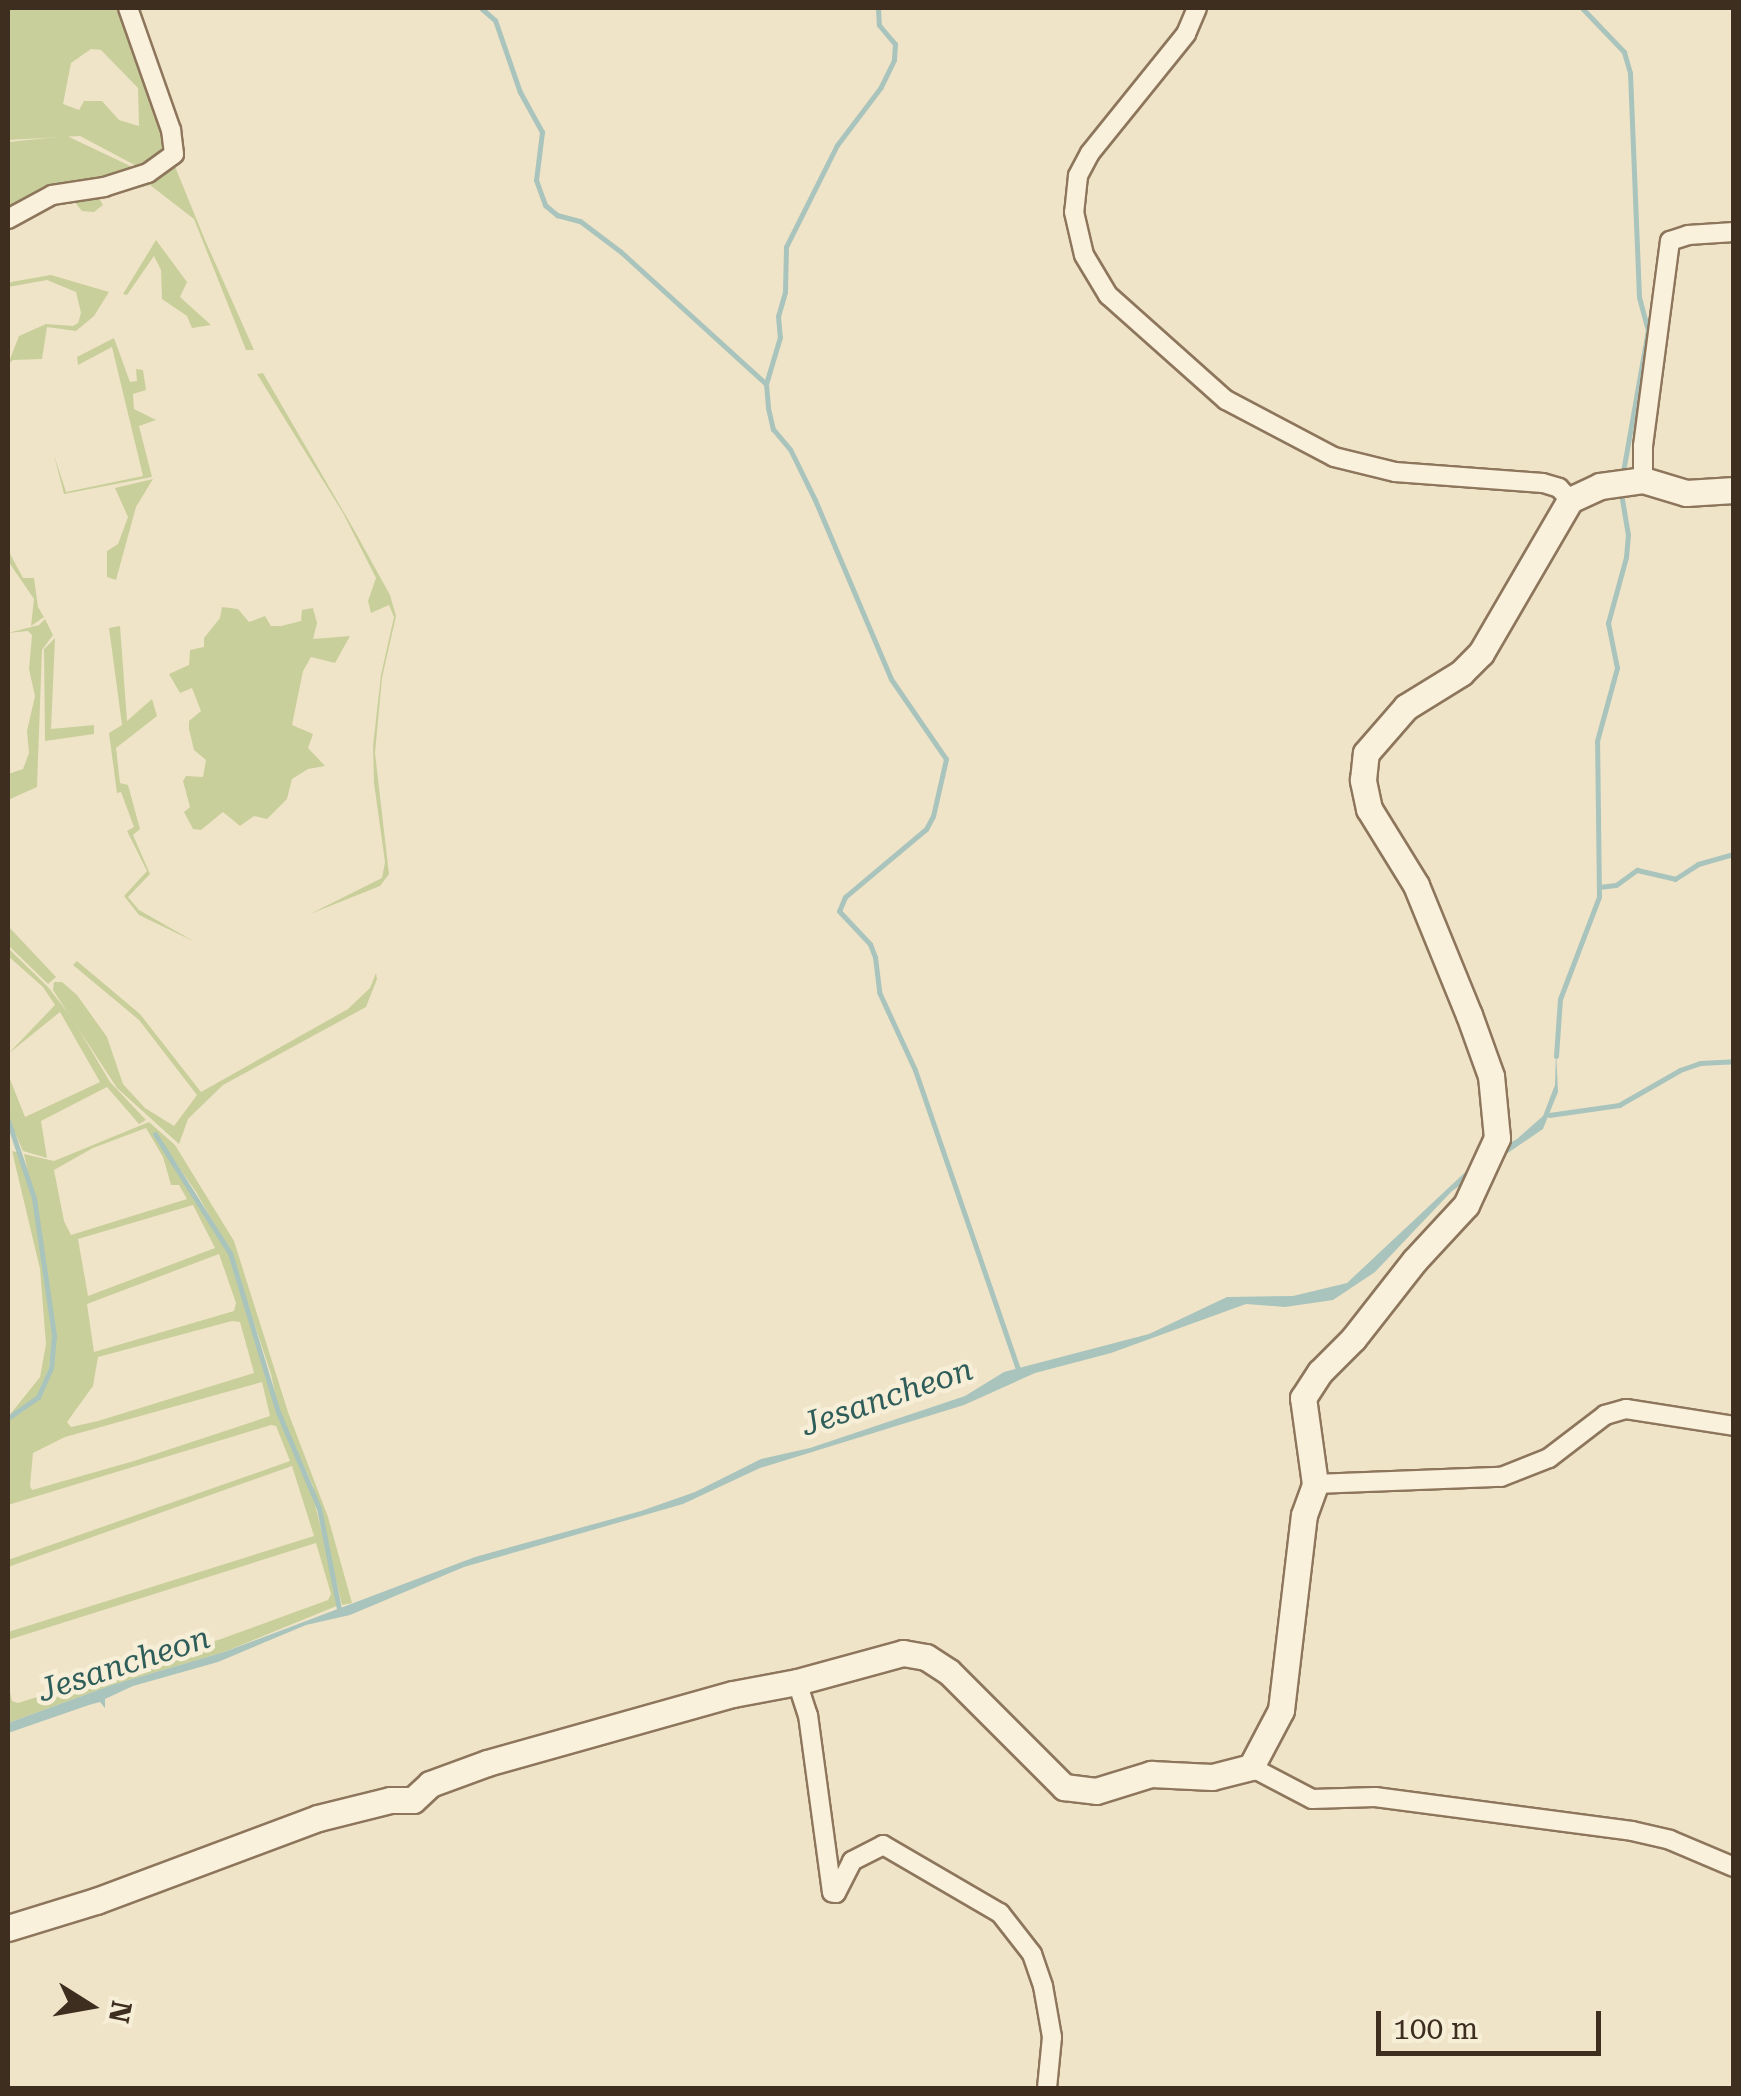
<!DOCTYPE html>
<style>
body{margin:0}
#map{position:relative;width:1741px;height:2096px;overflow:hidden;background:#f0e4c8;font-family:"Roboto Serif",serif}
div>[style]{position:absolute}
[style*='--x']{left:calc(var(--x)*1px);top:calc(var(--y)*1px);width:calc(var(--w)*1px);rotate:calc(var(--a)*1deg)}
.green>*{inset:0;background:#c9cf9b}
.water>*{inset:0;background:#a9c4bc}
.stream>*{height:5px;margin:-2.5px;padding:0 2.5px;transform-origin:2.5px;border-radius:2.5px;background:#a9c4bc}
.roads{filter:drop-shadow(2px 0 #8d765c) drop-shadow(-2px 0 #8d765c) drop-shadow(0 2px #8d765c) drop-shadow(0 -2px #8d765c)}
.street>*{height:18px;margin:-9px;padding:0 9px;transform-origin:9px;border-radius:9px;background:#faf1dc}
.secondary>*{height:25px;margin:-12.5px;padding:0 12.5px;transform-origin:12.5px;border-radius:12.5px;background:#faf1dc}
span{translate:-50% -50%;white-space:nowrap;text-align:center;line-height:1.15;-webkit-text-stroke:9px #f7eed8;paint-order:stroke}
.water-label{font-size:32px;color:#2f5d5a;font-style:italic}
.frame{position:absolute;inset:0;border:10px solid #3d2e20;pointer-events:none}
.north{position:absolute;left:40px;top:1956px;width:100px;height:100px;-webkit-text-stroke:8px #f7eed8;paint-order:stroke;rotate:101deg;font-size:28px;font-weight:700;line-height:40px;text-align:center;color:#3d2e20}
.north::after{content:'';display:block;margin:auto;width:35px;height:45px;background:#3d2e20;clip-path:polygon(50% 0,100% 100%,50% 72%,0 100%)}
.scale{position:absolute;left:1376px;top:2011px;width:225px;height:45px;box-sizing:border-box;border:5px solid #3d2e20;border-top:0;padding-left:12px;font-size:30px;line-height:35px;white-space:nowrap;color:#3d2e20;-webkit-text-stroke:8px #f7eed8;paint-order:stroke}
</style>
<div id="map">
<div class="green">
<i style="clip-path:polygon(evenodd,8px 8px,125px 8px,168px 148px,146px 171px,80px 136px,8px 140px,8px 8px,91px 49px,101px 50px,138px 88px,139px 126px,119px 120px,102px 101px,84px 101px,79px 110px,63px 104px,71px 63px,91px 49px)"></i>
<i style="clip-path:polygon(67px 136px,143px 172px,8px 214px,8px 142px)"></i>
<i style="clip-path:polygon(174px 164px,205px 240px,254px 350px,246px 350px,194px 219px,150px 185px,99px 198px,103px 205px,94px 212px,82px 211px,73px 200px,21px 213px)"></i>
<i style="clip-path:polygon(156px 240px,187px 282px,180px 297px,211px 325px,192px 328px,187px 316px,162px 299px,161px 270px,154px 256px,127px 295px,123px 294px)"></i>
<i style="clip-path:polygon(51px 275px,109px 292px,94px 316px,76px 331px,47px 327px,42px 359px,13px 360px,8px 364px,19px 336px,46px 324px,73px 326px,78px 323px,81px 313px,76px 292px,47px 280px,8px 287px,11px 282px)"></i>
<i style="clip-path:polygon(114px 338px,130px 382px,137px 381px,136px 369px,143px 370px,146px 390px,133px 394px,134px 409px,156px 420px,139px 426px,152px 477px,64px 494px,54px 455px,66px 492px,143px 476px,112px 347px,78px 365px,77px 357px)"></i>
<i style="clip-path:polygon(263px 373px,353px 528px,390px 595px,396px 616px,382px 678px,375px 753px,389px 874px,380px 886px,310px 914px,382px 878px,385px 862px,374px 783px,373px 746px,381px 675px,394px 617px,389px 605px,371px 613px,368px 601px,376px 578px,343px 513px,257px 374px)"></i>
<i style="clip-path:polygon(153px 479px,136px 507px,116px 580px,107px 577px,107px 551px,118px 544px,128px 517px,115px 488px)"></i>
<i style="clip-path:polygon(8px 550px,23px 578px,34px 578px,38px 607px,44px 617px,31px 626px,34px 599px,8px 561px)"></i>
<i style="clip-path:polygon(222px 607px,238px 609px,249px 622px,265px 616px,271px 626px,281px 626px,301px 621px,302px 610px,313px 608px,317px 623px,313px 639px,350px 636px,335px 663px,311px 657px,303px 671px,292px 725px,313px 734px,308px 748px,325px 766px,308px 769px,292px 779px,287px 799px,267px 819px,254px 816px,240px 826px,223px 812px,201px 830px,193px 829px,184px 812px,190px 807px,183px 781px,186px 776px,203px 777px,206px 760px,194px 750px,189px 729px,189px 721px,201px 711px,192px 688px,180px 693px,169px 674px,189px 665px,190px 650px,204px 647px,204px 638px,220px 618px)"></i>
<i style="clip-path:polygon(45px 619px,53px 635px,42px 650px,37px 787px,8px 800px,8px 774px,23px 769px,29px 753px,27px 731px,35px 696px,29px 669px,32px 635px,28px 631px,8px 633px,39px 625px)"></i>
<i style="clip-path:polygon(120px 626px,127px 721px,152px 699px,157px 716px,116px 748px,120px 783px,128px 785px,140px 829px,133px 835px,150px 874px,128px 897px,139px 910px,195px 942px,139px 915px,124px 896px,147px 871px,127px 831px,134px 827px,121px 792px,117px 793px,109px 733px,122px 725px,109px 628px)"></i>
<i style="clip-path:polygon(55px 638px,51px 729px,94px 725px,94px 734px,45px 741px,44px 649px)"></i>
<i style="clip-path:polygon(8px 926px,56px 977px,48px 984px,8px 945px)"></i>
<i style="clip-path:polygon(8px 948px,48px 987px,72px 1018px,110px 1082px,146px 1120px,139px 1124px,107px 1087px,41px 1121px,47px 1158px,23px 1151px,8px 1117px,8px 1074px,25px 1117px,100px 1082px,60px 1012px,8px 1054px,55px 1005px,43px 987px,8px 956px)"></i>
<i style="clip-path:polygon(77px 961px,140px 1014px,201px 1092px,348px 1009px,370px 988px,376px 973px,377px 979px,366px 1007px,223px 1085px,188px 1119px,179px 1144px,117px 1088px,53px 990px,54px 982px,62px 982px,77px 995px,107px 1037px,123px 1084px,145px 1108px,174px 1126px,197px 1095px,139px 1020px,73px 965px)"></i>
<i style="clip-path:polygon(evenodd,149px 1122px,175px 1145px,234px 1241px,288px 1412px,328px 1517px,352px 1603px,342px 1605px,313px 1486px,279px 1412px,271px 1374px,231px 1253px,196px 1192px,154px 1131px,229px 1253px,277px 1413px,311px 1487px,339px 1605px,224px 1652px,112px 1685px,8px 1723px,8px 1682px,12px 1701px,18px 1703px,221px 1639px,328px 1600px,331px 1594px,316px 1543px,8px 1640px,8px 1632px,314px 1536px,292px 1466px,8px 1567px,8px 1560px,290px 1461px,276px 1426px,271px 1425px,8px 1505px,8px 1419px,39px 1398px,52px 1368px,56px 1335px,43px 1243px,24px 1154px,54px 1161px,149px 1122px,146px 1128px,163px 1157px,171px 1185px,179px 1185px,187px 1199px,71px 1235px,64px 1221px,54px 1170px,93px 1148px,146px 1128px,149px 1122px,193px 1205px,215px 1248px,88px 1296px,78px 1239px,193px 1205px,149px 1122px,219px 1254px,236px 1303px,234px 1311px,94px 1352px,87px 1304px,219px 1254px,149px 1122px,232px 1321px,240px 1322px,254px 1373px,98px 1421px,71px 1427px,67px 1422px,93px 1386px,98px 1357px,232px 1321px,149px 1122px,262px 1382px,270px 1416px,134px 1461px,32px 1490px,30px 1486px,33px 1453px,65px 1437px,262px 1382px)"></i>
<i style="clip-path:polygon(12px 1151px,21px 1153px,33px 1199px,53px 1335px,49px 1368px,37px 1397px,8px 1417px,40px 1377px,46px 1344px,40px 1269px)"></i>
</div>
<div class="water">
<i style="clip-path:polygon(1556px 1051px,1558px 1092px,1543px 1129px,1452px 1191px,1375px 1272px,1333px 1300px,1285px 1307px,1246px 1304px,1111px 1353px,1035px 1373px,964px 1405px,760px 1468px,683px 1504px,464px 1567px,350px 1615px,306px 1625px,218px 1662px,133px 1686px,105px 1699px,105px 1708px,100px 1702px,89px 1705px,8px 1733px,8px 1723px,112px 1685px,224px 1652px,475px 1557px,641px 1511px,695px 1492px,761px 1459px,810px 1448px,965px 1396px,1004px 1372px,1149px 1334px,1227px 1297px,1293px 1296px,1347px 1283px,1475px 1163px,1517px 1139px,1543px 1116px,1555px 1085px)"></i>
</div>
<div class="stream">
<i style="--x:481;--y:8;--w:18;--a:41"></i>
<i style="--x:495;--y:20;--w:76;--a:70.9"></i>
<i style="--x:520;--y:92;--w:46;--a:61.2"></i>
<i style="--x:542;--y:132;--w:48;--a:97.1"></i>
<i style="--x:536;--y:180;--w:27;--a:70"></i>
<i style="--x:545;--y:205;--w:16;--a:40"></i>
<i style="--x:557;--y:215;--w:24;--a:15"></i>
<i style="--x:580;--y:221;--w:51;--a:37.1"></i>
<i style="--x:621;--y:252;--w:196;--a:42.3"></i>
<i style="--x:878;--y:8;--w:17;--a:87"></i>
<i style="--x:879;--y:25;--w:25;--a:50"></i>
<i style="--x:895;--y:44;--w:16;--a:94"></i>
<i style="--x:894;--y:60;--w:30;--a:116"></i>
<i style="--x:881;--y:87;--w:73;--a:127.2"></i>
<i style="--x:837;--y:145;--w:114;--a:116.6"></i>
<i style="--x:786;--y:247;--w:45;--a:91.3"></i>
<i style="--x:785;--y:292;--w:25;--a:106"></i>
<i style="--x:778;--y:316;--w:21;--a:85"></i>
<i style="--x:780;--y:337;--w:49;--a:106.6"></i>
<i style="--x:766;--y:384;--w:24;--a:85"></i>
<i style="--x:768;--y:408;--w:22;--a:77"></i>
<i style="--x:773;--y:429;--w:26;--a:50"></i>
<i style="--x:790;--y:449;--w:57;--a:63.9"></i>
<i style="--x:815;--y:500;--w:194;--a:67"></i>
<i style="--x:891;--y:679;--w:97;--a:55.5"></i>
<i style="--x:946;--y:759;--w:58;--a:102.8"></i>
<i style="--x:933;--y:816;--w:15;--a:118"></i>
<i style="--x:926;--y:829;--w:106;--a:140"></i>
<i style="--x:845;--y:897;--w:15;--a:113"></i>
<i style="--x:839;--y:911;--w:45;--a:46.8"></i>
<i style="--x:870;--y:944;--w:14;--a:69"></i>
<i style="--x:875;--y:957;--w:35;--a:83"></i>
<i style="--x:879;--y:992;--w:86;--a:65.2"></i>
<i style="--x:915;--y:1070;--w:319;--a:71"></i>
<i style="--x:1582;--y:8;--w:61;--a:46.3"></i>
<i style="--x:1624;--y:52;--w:22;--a:74"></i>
<i style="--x:1630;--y:73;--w:224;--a:87.7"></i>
<i style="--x:1639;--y:297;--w:34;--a:75"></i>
<i style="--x:1648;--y:330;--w:144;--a:100"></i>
<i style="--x:1599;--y:887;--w:17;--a:-7"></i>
<i style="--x:1616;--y:885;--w:26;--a:-36"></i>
<i style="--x:1637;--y:870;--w:39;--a:13"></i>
<i style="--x:1675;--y:879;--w:27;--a:-33"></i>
<i style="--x:1698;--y:864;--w:37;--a:-16"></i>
<i style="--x:1556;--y:1056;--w:57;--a:-86"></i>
<i style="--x:1560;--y:999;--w:109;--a:-69.1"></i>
<i style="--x:1599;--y:897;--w:156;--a:-90.7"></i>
<i style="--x:1597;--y:741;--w:76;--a:-74.7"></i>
<i style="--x:1617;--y:668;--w:46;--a:-101.3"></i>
<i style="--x:1608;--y:623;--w:68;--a:-74.7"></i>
<i style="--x:1626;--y:557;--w:22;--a:-85"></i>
<i style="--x:1628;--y:535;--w:43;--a:-99.5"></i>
<i style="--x:1549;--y:1115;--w:71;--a:-8.1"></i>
<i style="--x:1619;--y:1105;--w:70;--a:-29.8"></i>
<i style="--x:1680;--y:1070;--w:21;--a:-19"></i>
<i style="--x:1700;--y:1063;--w:34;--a:-3"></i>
<i style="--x:8;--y:1120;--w:82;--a:71.6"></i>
<i style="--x:34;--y:1198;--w:138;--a:81.7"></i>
<i style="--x:54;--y:1335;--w:33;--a:95"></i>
<i style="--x:51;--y:1368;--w:32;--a:114"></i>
<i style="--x:38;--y:1397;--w:37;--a:145"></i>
<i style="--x:155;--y:1134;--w:141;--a:57.8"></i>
<i style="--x:230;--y:1253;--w:166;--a:73.2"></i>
<i style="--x:278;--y:1412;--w:104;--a:66.9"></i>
<i style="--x:319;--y:1508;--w:103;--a:78.8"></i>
</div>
<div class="roads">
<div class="street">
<i style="--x:1197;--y:8;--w:28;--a:113"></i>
<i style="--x:1186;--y:34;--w:153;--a:128.9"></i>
<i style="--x:1090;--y:153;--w:26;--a:118"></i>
<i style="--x:1078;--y:176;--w:36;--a:96"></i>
<i style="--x:1074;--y:212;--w:44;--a:76.9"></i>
<i style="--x:1084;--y:255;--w:47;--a:59"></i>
<i style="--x:1108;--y:295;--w:158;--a:41.7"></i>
<i style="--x:1226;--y:400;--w:122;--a:27.8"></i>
<i style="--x:1334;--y:457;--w:63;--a:13.8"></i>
<i style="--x:1395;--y:472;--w:148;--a:4.3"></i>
<i style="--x:1543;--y:483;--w:17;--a:17"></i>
<i style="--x:1559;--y:488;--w:16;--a:47"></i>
<i style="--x:8;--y:219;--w:50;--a:-28.6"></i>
<i style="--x:52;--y:195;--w:53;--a:-8.7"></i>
<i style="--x:104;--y:187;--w:46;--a:-17.7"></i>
<i style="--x:148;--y:173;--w:32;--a:-36"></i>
<i style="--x:174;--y:154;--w:24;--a:-97"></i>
<i style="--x:171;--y:130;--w:129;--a:-109.4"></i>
<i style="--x:1643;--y:480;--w:34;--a:-90"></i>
<i style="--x:1643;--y:446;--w:207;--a:-82.5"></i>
<i style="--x:1670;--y:241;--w:19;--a:-18"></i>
<i style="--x:1688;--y:235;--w:46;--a:-3.7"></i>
<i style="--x:1315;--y:1484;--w:186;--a:-2.2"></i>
<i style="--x:1501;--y:1477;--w:52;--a:-21.6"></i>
<i style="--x:1549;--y:1458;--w:71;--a:-37.5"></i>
<i style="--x:1605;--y:1415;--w:22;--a:-16"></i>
<i style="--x:1626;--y:1409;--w:109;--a:8.9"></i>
<i style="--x:797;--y:1682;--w:35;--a:72"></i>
<i style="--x:808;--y:1715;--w:179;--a:82.3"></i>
<i style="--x:832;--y:1892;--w:4;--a:14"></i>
<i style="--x:836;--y:1893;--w:36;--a:-63"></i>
<i style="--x:852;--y:1861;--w:35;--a:-27"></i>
<i style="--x:883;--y:1845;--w:135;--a:30.2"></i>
<i style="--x:1000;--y:1913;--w:52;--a:52"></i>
<i style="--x:1032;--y:1954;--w:34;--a:71"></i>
<i style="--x:1043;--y:1986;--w:52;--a:80"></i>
<i style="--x:1052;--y:2037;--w:51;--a:95.6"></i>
<i style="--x:1251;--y:1767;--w:69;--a:27.7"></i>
<i style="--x:1312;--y:1799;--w:63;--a:-1.8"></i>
<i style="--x:1375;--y:1797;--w:259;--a:7.5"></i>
<i style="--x:1632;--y:1831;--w:39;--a:13"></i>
<i style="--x:1670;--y:1840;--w:69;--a:22.9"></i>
</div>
<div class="secondary">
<i style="--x:8;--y:1928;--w:92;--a:-17.1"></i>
<i style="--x:96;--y:1901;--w:237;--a:-20.5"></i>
<i style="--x:318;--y:1818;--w:74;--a:-14"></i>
<i style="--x:390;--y:1800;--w:23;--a:0"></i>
<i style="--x:413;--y:1800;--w:23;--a:-43"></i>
<i style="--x:430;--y:1784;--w:61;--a:-20.2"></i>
<i style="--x:487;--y:1763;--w:255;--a:-15.7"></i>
<i style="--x:733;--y:1694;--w:65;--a:-10.6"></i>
<i style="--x:797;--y:1682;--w:110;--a:-15.3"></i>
<i style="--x:903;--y:1653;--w:23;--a:10"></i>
<i style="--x:926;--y:1657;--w:27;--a:33"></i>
<i style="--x:949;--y:1672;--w:163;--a:45"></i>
<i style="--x:1064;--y:1787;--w:32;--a:7"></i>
<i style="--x:1096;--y:1791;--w:58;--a:-17.2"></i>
<i style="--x:1151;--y:1774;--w:61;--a:2.8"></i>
<i style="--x:1212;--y:1777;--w:40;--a:-14.4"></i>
<i style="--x:1251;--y:1767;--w:64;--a:-62.2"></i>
<i style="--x:1281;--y:1710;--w:196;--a:-83.3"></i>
<i style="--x:1304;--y:1515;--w:33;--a:-70"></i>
<i style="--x:1315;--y:1484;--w:87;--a:-97.9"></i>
<i style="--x:1303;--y:1398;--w:31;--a:-57"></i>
<i style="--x:1320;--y:1372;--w:47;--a:-45"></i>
<i style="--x:1353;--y:1339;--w:100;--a:-51.9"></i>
<i style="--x:1415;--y:1260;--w:75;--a:-47.2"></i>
<i style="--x:1466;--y:1205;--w:74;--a:-65.2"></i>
<i style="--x:1497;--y:1138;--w:62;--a:-95.5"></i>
<i style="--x:1491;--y:1076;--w:65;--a:-109.8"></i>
<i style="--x:1469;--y:1015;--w:140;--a:-112.2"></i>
<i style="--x:1416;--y:885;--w:89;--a:-121.7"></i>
<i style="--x:1369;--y:809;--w:30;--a:-102"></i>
<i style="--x:1363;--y:780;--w:27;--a:-84"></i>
<i style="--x:1366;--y:753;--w:61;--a:-49"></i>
<i style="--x:1406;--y:707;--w:65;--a:-31.7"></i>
<i style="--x:1461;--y:673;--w:28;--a:-45"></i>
<i style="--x:1481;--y:653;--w:177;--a:-59.8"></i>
<i style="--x:1570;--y:500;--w:33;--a:-25"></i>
<i style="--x:1600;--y:486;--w:43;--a:-7.9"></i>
<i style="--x:1643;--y:480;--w:45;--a:16.8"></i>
<i style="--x:1686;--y:493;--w:48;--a:-3.6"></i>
</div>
</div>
<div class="water-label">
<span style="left:887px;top:1397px;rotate:-19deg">Jesancheon</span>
<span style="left:124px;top:1664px;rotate:-18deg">Jesancheon</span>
</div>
<div class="frame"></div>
<div class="north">N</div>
<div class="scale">100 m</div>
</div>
